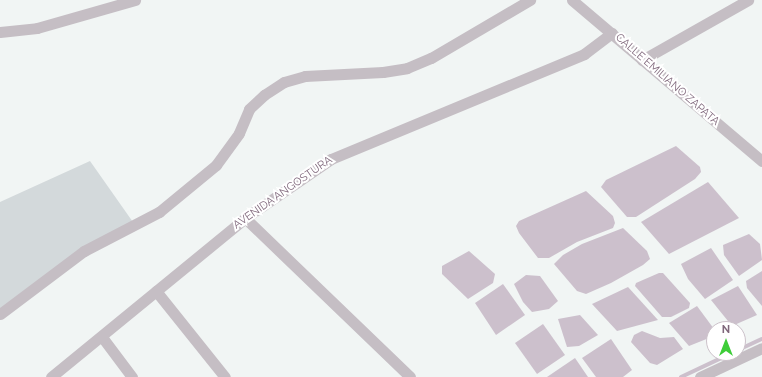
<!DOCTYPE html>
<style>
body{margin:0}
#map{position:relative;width:762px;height:377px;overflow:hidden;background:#f1f5f4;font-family:Raleway,sans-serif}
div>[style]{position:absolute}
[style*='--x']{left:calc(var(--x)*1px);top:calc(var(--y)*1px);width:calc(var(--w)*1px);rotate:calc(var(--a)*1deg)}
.green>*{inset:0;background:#d3d9db}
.water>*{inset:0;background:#ccc0cc}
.stream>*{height:4px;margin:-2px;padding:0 2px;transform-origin:2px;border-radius:2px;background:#ccc0cc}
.street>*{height:11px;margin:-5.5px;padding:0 5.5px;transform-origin:5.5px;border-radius:5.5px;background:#c5bec4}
span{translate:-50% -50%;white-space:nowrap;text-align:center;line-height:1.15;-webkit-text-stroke:4px #fff;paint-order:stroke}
.street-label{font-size:11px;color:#7f677b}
.north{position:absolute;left:706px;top:321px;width:40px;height:40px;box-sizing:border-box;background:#fff;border:1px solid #ccc2ca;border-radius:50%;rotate:0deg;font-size:11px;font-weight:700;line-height:16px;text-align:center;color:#7f677b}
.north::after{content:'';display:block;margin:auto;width:14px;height:18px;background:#3ecd39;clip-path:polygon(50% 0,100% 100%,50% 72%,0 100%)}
</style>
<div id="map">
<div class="green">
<i style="clip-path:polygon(90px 161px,135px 225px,84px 251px,0 314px,0 202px)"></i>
</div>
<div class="water">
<i style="clip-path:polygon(676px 146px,700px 167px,701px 172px,695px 179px,636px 217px,627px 217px,601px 187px,606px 180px)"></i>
<i style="clip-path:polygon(708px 182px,739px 218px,669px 254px,641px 222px)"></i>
<i style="clip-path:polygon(586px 191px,613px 216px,615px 223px,613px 228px,577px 242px,549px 258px,538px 258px,519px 233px,516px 226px,519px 221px)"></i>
<i style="clip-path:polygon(623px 228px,647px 251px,650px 259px,643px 265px,611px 283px,586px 294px,577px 291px,554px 264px,563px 255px,582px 244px)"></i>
<i style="clip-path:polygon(749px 234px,760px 244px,762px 260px,739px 276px,724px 255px,723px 245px)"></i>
<i style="clip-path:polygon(711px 248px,733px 280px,705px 299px,688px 279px,681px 264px)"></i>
<i style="clip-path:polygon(469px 251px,495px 274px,493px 283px,468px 299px,442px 274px,442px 266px)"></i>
<i style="clip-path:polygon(762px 271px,762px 306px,747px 288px,746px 281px)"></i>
<i style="clip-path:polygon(659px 273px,663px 273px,690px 303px,689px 308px,671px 317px,662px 317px,635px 286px,636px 283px)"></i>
<i style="clip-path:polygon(526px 275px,540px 276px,558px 301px,549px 309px,532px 312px,523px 302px,514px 284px)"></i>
<i style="clip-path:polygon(503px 284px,525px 315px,496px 335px,475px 303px)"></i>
<i style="clip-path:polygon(738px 286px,757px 315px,732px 326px,711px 300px)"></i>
<i style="clip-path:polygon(628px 287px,658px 320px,617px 331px,592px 304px)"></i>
<i style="clip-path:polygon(697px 306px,714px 329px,714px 336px,689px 346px,669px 323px)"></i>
<i style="clip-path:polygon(580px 315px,598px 335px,579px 346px,567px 347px,558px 319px)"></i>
<i style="clip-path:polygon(543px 324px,565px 355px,537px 374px,515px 343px)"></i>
<i style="clip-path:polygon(642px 331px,660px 338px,674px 337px,683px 349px,657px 365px,650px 363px,631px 342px,634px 335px)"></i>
<i style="clip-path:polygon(611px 339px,632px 370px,623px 377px,596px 377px,582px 358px)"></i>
<i style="clip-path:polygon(575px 358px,588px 377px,547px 377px)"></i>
</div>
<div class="stream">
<i style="--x:738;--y:350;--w:26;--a:-25"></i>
<i style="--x:681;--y:377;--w:56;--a:-25.2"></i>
</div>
<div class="street">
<i style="--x:572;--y:0;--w:249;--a:40.3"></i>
<i style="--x:0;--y:32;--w:37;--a:-6"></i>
<i style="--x:37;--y:28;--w:102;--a:-15.9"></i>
<i style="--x:642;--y:60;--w:122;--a:-29.5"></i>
<i style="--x:245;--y:218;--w:229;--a:43.9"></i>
<i style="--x:156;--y:291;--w:110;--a:51.3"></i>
<i style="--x:0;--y:314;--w:105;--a:-36.9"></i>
<i style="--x:84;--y:251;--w:85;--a:-27.5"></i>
<i style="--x:159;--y:212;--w:74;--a:-39.5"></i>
<i style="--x:216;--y:165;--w:39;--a:-54"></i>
<i style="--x:239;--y:133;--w:26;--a:-67"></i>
<i style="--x:249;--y:109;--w:21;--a:-43"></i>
<i style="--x:264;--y:95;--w:24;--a:-33"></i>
<i style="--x:284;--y:82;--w:22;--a:-16"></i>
<i style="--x:305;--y:76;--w:78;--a:-2.9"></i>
<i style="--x:383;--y:72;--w:24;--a:-9"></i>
<i style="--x:407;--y:68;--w:26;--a:-23"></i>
<i style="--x:431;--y:58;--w:115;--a:-30.4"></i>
<i style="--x:102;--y:337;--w:50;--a:53.1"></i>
<i style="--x:51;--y:377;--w:251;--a:-39.3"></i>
<i style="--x:245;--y:218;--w:104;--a:-34.5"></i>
<i style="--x:331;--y:159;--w:274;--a:-22.5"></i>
<i style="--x:584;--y:54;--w:35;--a:-37"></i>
<i style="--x:700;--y:377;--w:68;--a:-25.1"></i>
</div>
<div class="street-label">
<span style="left:667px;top:80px;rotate:41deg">CALLE EMILIANO ZAPATA</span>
<span style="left:283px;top:193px;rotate:-35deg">AVENIDA ANGOSTURA</span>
</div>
<div class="north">N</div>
</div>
